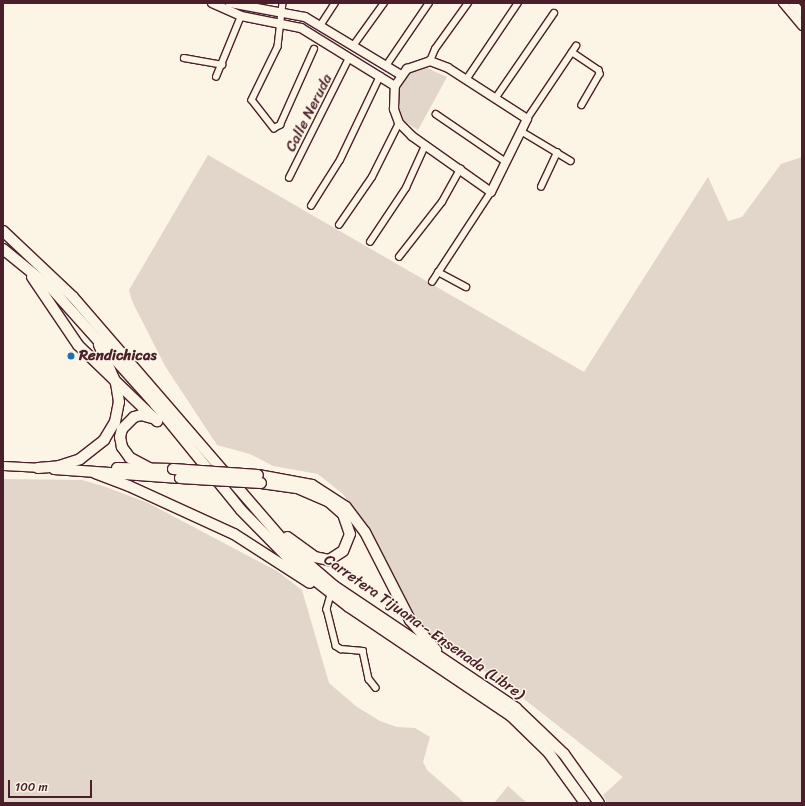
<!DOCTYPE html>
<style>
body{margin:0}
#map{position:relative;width:805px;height:806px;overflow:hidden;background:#fcf5e5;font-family:Sriracha,sans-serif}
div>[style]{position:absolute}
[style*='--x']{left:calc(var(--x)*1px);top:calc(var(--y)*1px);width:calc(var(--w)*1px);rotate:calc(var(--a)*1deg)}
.green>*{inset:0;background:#e2d5ca}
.roads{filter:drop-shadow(1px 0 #4a1f2b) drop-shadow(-1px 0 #4a1f2b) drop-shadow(0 1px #4a1f2b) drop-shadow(0 -1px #4a1f2b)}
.street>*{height:5.5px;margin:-2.75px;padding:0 2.75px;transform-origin:2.75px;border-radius:2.75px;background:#fcf5e5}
.secondary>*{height:8px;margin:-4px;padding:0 4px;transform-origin:4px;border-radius:4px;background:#fcf5e5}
.primary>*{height:8px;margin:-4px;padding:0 4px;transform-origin:4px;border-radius:4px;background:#fcf5e5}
.highway>*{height:10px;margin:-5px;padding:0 5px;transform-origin:5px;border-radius:5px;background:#fcf5e5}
.bridges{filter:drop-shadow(1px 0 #4a1f2b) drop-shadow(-1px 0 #4a1f2b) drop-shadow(0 1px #4a1f2b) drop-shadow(0 -1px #4a1f2b)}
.highway-bridge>*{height:10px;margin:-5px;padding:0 5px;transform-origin:5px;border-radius:5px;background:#fcf5e5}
.dots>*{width:11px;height:11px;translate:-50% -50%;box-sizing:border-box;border:2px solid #fcf5e5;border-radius:50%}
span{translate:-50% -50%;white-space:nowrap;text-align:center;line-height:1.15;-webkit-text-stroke:3px #fcf5e5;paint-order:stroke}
.street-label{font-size:15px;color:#4a1f2b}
.poi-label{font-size:15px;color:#4a1f2b;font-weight:700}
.left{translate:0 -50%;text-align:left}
.frame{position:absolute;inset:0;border:4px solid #4a1f2b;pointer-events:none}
.scale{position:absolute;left:8px;top:780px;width:84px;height:18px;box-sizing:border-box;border:2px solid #4a1f2b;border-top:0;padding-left:5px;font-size:12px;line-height:14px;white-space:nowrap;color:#4a1f2b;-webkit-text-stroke:3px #fcf5e5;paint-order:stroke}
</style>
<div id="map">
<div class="green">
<i style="clip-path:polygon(427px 68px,447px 77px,418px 130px,402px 120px,399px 110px,399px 88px,410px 73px)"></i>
<i style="clip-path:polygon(208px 155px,584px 372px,708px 177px,728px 221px,742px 217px,781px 164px,802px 157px,802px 803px,607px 803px,603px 795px,623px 777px,519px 695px,410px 620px,344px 495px,318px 474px,273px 466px,250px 454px,217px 445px,165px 366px,132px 301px,129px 290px)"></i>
<i style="clip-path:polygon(3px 479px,82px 480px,106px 487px,148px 503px,277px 571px,302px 590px,329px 683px,357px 707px,380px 721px,397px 727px,415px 728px,430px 737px,423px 762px,427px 770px,465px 803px,3px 803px)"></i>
<i style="clip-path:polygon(508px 786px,527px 803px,494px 803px)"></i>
</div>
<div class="roads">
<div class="street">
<i style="--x:283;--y:3;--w:44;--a:96.5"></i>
<i style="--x:278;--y:47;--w:59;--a:116.1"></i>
<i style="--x:252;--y:100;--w:36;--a:52"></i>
<i style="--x:274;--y:128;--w:7;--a:-27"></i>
<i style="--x:280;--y:125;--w:83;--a:-65.9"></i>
<i style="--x:320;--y:26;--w:27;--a:-57"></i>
<i style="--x:353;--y:46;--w:53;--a:-54.2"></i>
<i style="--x:572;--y:52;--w:32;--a:34"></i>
<i style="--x:599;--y:70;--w:4;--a:76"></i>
<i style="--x:600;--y:74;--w:36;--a:120"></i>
<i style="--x:184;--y:58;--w:39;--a:10"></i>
<i style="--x:430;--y:61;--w:13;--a:-67"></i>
<i style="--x:435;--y:49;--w:57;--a:-54.3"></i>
<i style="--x:386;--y:66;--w:76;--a:-55.7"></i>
<i style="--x:216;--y:77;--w:66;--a:-67.7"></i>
<i style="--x:466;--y:80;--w:93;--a:-56"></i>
<i style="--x:495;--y:99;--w:104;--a:-55.5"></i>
<i style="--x:436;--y:114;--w:85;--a:34.4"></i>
<i style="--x:527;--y:119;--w:88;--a:-56.1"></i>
<i style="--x:521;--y:131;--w:58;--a:31"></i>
<i style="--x:289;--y:178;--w:134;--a:-63.4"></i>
<i style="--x:541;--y:187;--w:38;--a:-65"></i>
<i style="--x:311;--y:206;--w:54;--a:-57.8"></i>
<i style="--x:340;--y:160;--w:93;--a:-64.5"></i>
<i style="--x:339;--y:225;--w:58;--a:-55.5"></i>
<i style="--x:372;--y:177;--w:60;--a:-63.4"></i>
<i style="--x:370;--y:242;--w:65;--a:-56.3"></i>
<i style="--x:406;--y:188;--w:46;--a:-65.7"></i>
<i style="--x:399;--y:257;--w:70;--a:-52"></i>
<i style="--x:442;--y:202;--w:38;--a:-61"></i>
<i style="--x:438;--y:272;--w:32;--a:28"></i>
<i style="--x:432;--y:282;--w:108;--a:-56.8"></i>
<i style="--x:331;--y:595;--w:15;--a:106"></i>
<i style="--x:327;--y:609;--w:38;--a:76"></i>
<i style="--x:336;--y:646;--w:6;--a:31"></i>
<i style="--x:341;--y:649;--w:22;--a:5"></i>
<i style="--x:363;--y:651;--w:29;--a:78"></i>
<i style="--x:369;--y:679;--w:11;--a:52"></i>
</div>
<div class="secondary">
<i style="--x:212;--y:3;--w:32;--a:24"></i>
<i style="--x:241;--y:16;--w:61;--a:11.3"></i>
<i style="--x:301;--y:28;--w:110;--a:31.7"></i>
<i style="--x:230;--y:3;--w:76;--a:10.6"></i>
<i style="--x:305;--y:17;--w:112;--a:31.1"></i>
<i style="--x:783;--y:3;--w:30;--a:50"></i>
<i style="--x:793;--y:3;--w:14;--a:51"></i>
<i style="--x:430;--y:61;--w:19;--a:21"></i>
<i style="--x:448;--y:68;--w:94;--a:32.8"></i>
<i style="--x:527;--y:119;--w:81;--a:116.3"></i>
<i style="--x:491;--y:192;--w:97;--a:-144.7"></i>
<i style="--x:412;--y:136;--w:18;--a:-135"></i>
<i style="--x:399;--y:123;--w:15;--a:-110"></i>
<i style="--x:394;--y:109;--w:23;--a:-88"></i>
<i style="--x:395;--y:86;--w:21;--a:-55"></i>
<i style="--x:407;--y:69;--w:24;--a:-19"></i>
</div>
<div class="primary">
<i style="--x:3;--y:466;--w:35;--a:3"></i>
</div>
<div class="highway">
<i style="--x:3;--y:231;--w:96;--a:43.3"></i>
<i style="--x:73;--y:297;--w:332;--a:49.2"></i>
<i style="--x:290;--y:548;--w:58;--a:40.8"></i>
<i style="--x:334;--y:586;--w:219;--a:33.8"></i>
<i style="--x:516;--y:708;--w:66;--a:43.8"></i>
<i style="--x:564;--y:754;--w:60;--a:54.5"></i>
<i style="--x:3;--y:249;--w:62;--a:39.1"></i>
<i style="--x:51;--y:288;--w:156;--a:48.1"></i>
<i style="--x:155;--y:404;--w:136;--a:50.9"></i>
<i style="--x:241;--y:510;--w:74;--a:45.5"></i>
<i style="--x:293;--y:563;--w:71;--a:38.2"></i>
<i style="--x:349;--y:607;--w:195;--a:33.9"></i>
<i style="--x:511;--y:716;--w:53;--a:44.2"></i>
<i style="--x:549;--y:753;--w:62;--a:54.2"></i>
<i style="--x:32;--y:277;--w:82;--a:55.9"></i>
<i style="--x:78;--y:345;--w:110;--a:43.9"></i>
<i style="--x:38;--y:468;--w:21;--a:-5"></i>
<i style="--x:59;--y:466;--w:22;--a:-18"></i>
<i style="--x:80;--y:459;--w:31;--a:-38"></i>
<i style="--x:104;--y:440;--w:21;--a:-59"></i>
<i style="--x:115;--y:422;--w:20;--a:-79"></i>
<i style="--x:119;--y:402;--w:19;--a:-99"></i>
<i style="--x:116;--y:383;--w:42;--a:-114.1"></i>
<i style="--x:117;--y:468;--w:56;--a:1"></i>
<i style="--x:54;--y:469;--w:126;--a:4.1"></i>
<i style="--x:151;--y:469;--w:24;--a:-152"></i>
<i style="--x:130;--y:458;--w:14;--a:-126"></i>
<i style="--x:122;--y:447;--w:10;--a:-101"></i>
<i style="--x:120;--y:437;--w:8;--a:-76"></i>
<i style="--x:122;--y:429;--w:17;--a:-45"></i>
<i style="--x:134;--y:417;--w:7;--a:-16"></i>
<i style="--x:141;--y:415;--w:11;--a:15"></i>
<i style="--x:95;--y:473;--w:36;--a:21"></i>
<i style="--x:129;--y:486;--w:115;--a:24.6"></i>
<i style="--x:234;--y:534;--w:90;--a:32.8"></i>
<i style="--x:258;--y:475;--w:55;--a:10.5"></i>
<i style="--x:312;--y:485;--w:40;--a:32.9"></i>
<i style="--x:346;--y:507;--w:31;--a:53"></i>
<i style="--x:365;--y:532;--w:99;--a:62.9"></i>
<i style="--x:410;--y:620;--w:40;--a:49"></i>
<i style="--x:261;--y:483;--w:36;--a:8"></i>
<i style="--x:297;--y:488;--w:34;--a:23"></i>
<i style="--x:328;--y:501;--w:20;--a:41"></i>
<i style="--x:343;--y:514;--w:21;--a:71"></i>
<i style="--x:350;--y:534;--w:18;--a:112"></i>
<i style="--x:343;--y:551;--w:17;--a:147"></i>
<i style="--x:329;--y:560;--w:14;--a:-168"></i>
<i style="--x:315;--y:557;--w:34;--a:-144"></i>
</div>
</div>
<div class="bridges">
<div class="highway-bridge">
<i style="--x:173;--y:469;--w:85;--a:4"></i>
<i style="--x:180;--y:478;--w:81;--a:3.5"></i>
</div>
</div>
<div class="dots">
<i style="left:71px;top:356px;background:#1f6fb2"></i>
</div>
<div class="street-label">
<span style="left:309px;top:113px;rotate:-63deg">Calle Neruda</span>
<span style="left:424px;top:627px;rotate:35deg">Carretera Tijuana - Ensenada (Libre)</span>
</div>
<div class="poi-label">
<span class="left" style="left:79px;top:356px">Rendichicas</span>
</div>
<div class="frame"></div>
<div class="scale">100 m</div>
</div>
